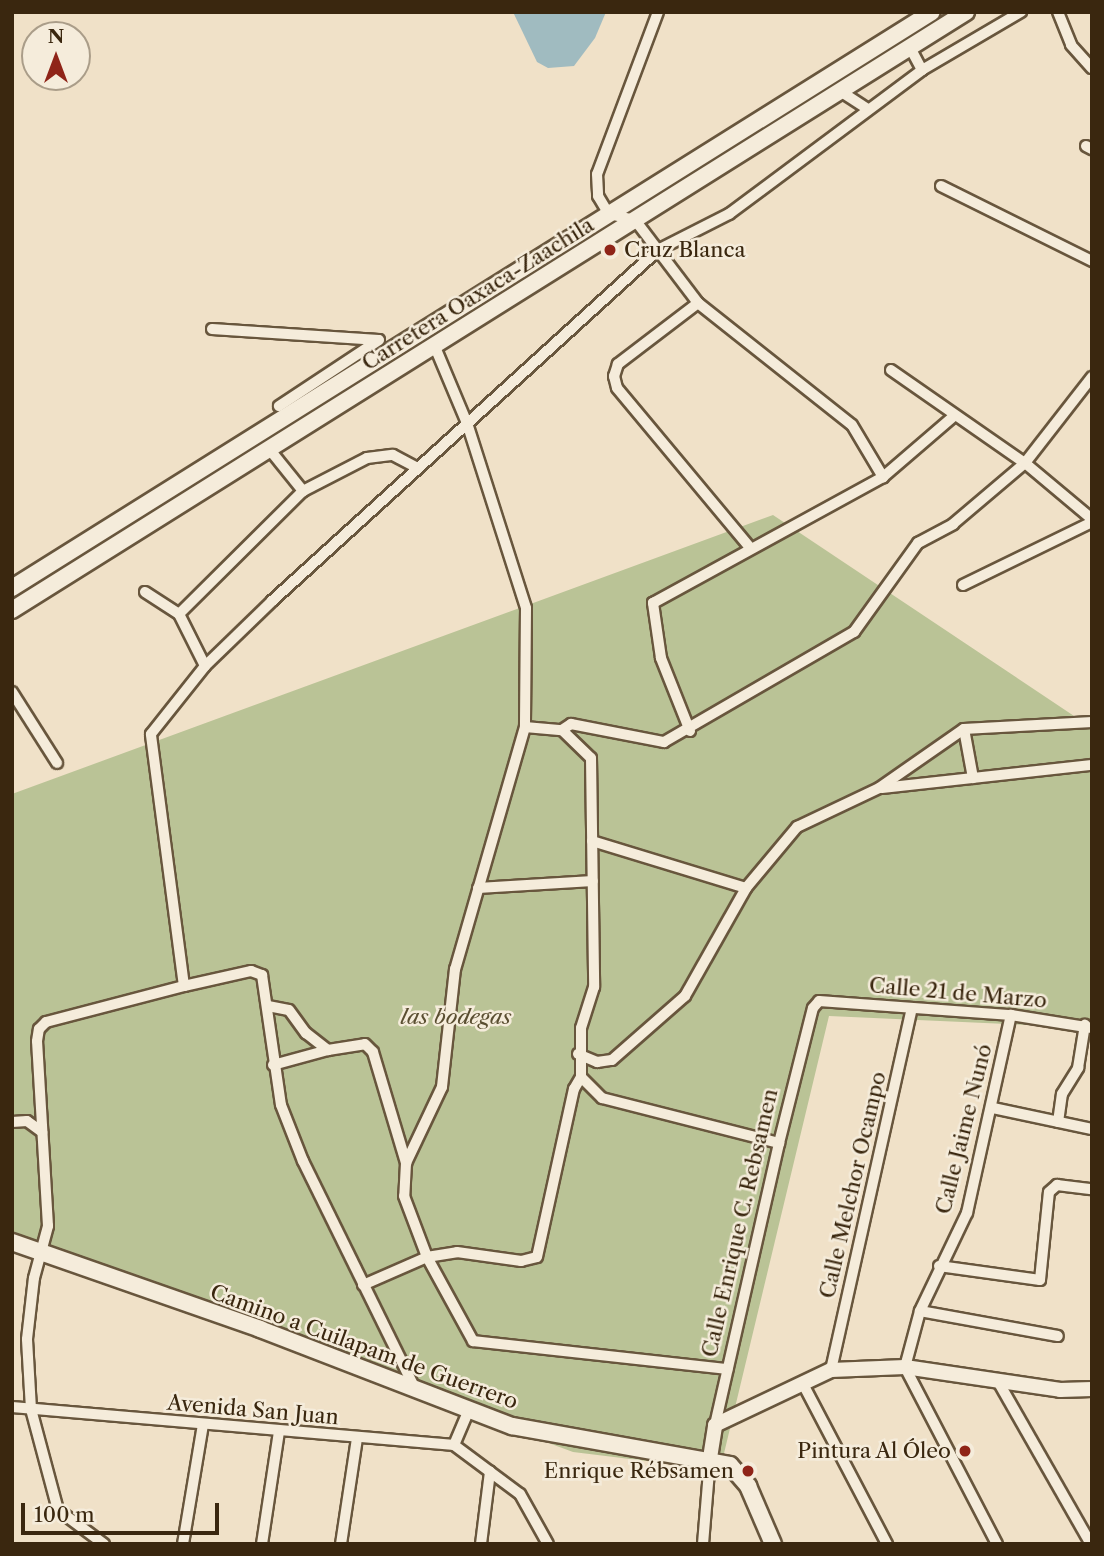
<!DOCTYPE html>
<meta charset="utf-8">
<style>
body{margin:0}
#map{position:relative;width:1104px;height:1556px;overflow:hidden;background:#f0e1c8;font-family:"Libre Caslon Text",serif}
div>[style]{position:absolute}
[style*='--x']{left:calc(var(--x)*1px);top:calc(var(--y)*1px);width:calc(var(--w)*1px);rotate:calc(var(--a)*1deg)}
.green>*{inset:0;background:#bac396}
.water>*{inset:0;background:#a0bbc0}
.roads{filter:drop-shadow(2px 0 #68563d) drop-shadow(-2px 0 #68563d) drop-shadow(0 2px #68563d) drop-shadow(0 -2px #68563d)}
.minor>*{height:10px;margin:-5px;padding:0 5px;transform-origin:5px;border-radius:5px;background:#f5ecdb}
.tertiary>*{height:14px;margin:-7px;padding:0 7px;transform-origin:7px;border-radius:7px;background:#f5ecdb}
.secondary>*{height:16px;margin:-8px;padding:0 8px;transform-origin:8px;border-radius:8px;background:#f5ecdb}
.dots>*{width:19px;height:19px;translate:-50% -50%;box-sizing:border-box;border:4px solid #f5ecdb;border-radius:50%}
span{translate:-50% -50%;white-space:nowrap;text-align:center;line-height:1.15;-webkit-text-stroke:5px #f5ecdb;paint-order:stroke}
.poi-label{font-size:21px;color:#3a270f}
.left{translate:0 -50%;text-align:left}
.right{translate:-100% -50%;text-align:right}
.street-label{font-size:21px;color:#3a270f}
.park-label{font-size:21px;color:#5a4e31;font-style:italic}
.frame{position:absolute;inset:0;border:14px solid #3a270f;pointer-events:none}
.north{position:absolute;left:21px;top:21px;width:70px;height:70px;box-sizing:border-box;background:#f5ecdb;border:2px solid #aa9d89;border-radius:50%;rotate:0deg;font-size:19px;font-weight:700;line-height:28px;text-align:center;color:#3a270f}
.north::after{content:'';display:block;margin:auto;width:24px;height:32px;background:#8f2418;clip-path:polygon(50% 0,100% 100%,50% 72%,0 100%)}
.scale{position:absolute;left:21px;top:1503px;width:198px;height:32px;box-sizing:border-box;border:4px solid #3a270f;border-top:0;padding-left:9px;font-size:21px;line-height:24px;white-space:nowrap;color:#3a270f;-webkit-text-stroke:5px #f5ecdb;paint-order:stroke}
</style>
<div id="map">
<div class="green">
<i style="clip-path:polygon(773px 515px,1092px 728px,1092px 1028px,829px 1016px,720px 1470px,573px 1452px,42px 1255px,12px 1251px,12px 794px)"></i>
</div>
<div class="water">
<i style="clip-path:polygon(513px 12px,606px 12px,595px 38px,574px 66px,548px 68px,537px 62px)"></i>
</div>
<div class="roads">
<div class="minor">
<i style="--x:658;--y:12;--w:173;--a:110.6"></i>
<i style="--x:597;--y:174;--w:22;--a:87"></i>
<i style="--x:598;--y:196;--w:21;--a:59"></i>
<i style="--x:609;--y:214;--w:27;--a:13"></i>
<i style="--x:635;--y:220;--w:104;--a:52.8"></i>
<i style="--x:698;--y:303;--w:196;--a:38.4"></i>
<i style="--x:852;--y:425;--w:61;--a:59.2"></i>
<i style="--x:1058;--y:12;--w:35;--a:68"></i>
<i style="--x:1071;--y:45;--w:31;--a:48"></i>
<i style="--x:922;--y:70;--w:115;--a:-30.4"></i>
<i style="--x:840;--y:91;--w:31;--a:33"></i>
<i style="--x:1086;--y:146;--w:7;--a:27"></i>
<i style="--x:941;--y:186;--w:169;--a:26.4"></i>
<i style="--x:698;--y:303;--w:101;--a:142.7"></i>
<i style="--x:618;--y:364;--w:13;--a:108"></i>
<i style="--x:614;--y:376;--w:12;--a:76"></i>
<i style="--x:617;--y:388;--w:209;--a:50.2"></i>
<i style="--x:212;--y:329;--w:167;--a:3.8"></i>
<i style="--x:379;--y:340;--w:120;--a:146.6"></i>
<i style="--x:435;--y:347;--w:82;--a:67.2"></i>
<i style="--x:467;--y:423;--w:194;--a:72.3"></i>
<i style="--x:526;--y:608;--w:119;--a:90.5"></i>
<i style="--x:525;--y:727;--w:252;--a:106.1"></i>
<i style="--x:455;--y:969;--w:119;--a:96.3"></i>
<i style="--x:442;--y:1087;--w:84;--a:115.3"></i>
<i style="--x:406;--y:1163;--w:33;--a:93"></i>
<i style="--x:404;--y:1196;--w:65;--a:69.3"></i>
<i style="--x:427;--y:1257;--w:96;--a:61.3"></i>
<i style="--x:473;--y:1341;--w:256;--a:6.3"></i>
<i style="--x:891;--y:370;--w:163;--a:34.8"></i>
<i style="--x:1025;--y:463;--w:87;--a:39.9"></i>
<i style="--x:270;--y:450;--w:53;--a:51.2"></i>
<i style="--x:963;--y:585;--w:144;--a:-26"></i>
<i style="--x:145;--y:592;--w:40;--a:32.9"></i>
<i style="--x:179;--y:614;--w:58;--a:63.4"></i>
<i style="--x:179;--y:614;--w:175;--a:-44.8"></i>
<i style="--x:303;--y:491;--w:72;--a:-27.3"></i>
<i style="--x:367;--y:458;--w:26;--a:-7"></i>
<i style="--x:393;--y:455;--w:26;--a:28"></i>
<i style="--x:12;--y:692;--w:84;--a:57.6"></i>
<i style="--x:525;--y:727;--w:37;--a:5"></i>
<i style="--x:562;--y:730;--w:11;--a:-34"></i>
<i style="--x:571;--y:724;--w:95;--a:11"></i>
<i style="--x:664;--y:742;--w:220;--a:-30.1"></i>
<i style="--x:854;--y:632;--w:110;--a:-54.3"></i>
<i style="--x:918;--y:543;--w:40;--a:-28"></i>
<i style="--x:953;--y:524;--w:94;--a:-40.3"></i>
<i style="--x:1025;--y:463;--w:109;--a:-52.1"></i>
<i style="--x:964;--y:729;--w:50;--a:79.6"></i>
<i style="--x:562;--y:730;--w:40;--a:44"></i>
<i style="--x:591;--y:758;--w:229;--a:89.2"></i>
<i style="--x:594;--y:987;--w:43;--a:107.6"></i>
<i style="--x:581;--y:1028;--w:49;--a:90"></i>
<i style="--x:581;--y:1077;--w:30;--a:45"></i>
<i style="--x:602;--y:1098;--w:183;--a:14.3"></i>
<i style="--x:690;--y:731;--w:79;--a:-111.7"></i>
<i style="--x:661;--y:658;--w:56;--a:-98.3"></i>
<i style="--x:653;--y:603;--w:262;--a:-28.7"></i>
<i style="--x:883;--y:477;--w:94;--a:-40.7"></i>
<i style="--x:882;--y:788;--w:211;--a:-6.3"></i>
<i style="--x:592;--y:841;--w:161;--a:17"></i>
<i style="--x:746;--y:888;--w:80;--a:-50.1"></i>
<i style="--x:797;--y:827;--w:91;--a:-25.4"></i>
<i style="--x:879;--y:788;--w:103;--a:-34.8"></i>
<i style="--x:964;--y:729;--w:128;--a:-3.1"></i>
<i style="--x:478;--y:888;--w:115;--a:-3.5"></i>
<i style="--x:184;--y:986;--w:254;--a:-97.5"></i>
<i style="--x:151;--y:734;--w:87;--a:-51.5"></i>
<i style="--x:205;--y:666;--w:93;--a:-44.1"></i>
<i style="--x:272;--y:601;--w:522;--a:-42.28"></i>
<i style="--x:658;--y:250;--w:80;--a:-26.9"></i>
<i style="--x:729;--y:214;--w:241;--a:-36.7"></i>
<i style="--x:922;--y:70;--w:26;--a:-118"></i>
<i style="--x:268;--y:1006;--w:21;--a:11"></i>
<i style="--x:289;--y:1010;--w:29;--a:54"></i>
<i style="--x:306;--y:1033;--w:28;--a:38"></i>
<i style="--x:328;--y:1050;--w:37;--a:-9"></i>
<i style="--x:365;--y:1044;--w:11;--a:45"></i>
<i style="--x:373;--y:1052;--w:116;--a:73.4"></i>
<i style="--x:578;--y:1054;--w:21;--a:23"></i>
<i style="--x:597;--y:1062;--w:15;--a:-8"></i>
<i style="--x:612;--y:1060;--w:97;--a:-41.2"></i>
<i style="--x:685;--y:996;--w:124;--a:-60.5"></i>
<i style="--x:273;--y:1065;--w:57;--a:-15.3"></i>
<i style="--x:993;--y:1108;--w:101;--a:12"></i>
<i style="--x:12;--y:1122;--w:15;--a:-4"></i>
<i style="--x:27;--y:1121;--w:19;--a:36"></i>
<i style="--x:1058;--y:1122;--w:28;--a:-82"></i>
<i style="--x:1062;--y:1094;--w:31;--a:-58"></i>
<i style="--x:1078;--y:1068;--w:44;--a:-80.8"></i>
<i style="--x:939;--y:1266;--w:102;--a:7.9"></i>
<i style="--x:1040;--y:1280;--w:88;--a:-84.2"></i>
<i style="--x:1049;--y:1192;--w:11;--a:-41"></i>
<i style="--x:1057;--y:1185;--w:35;--a:7"></i>
<i style="--x:363;--y:1285;--w:70;--a:-23.6"></i>
<i style="--x:427;--y:1257;--w:30;--a:-9"></i>
<i style="--x:457;--y:1252;--w:65;--a:8"></i>
<i style="--x:521;--y:1261;--w:16;--a:-14"></i>
<i style="--x:537;--y:1257;--w:172;--a:-77.6"></i>
<i style="--x:574;--y:1089;--w:14;--a:-60"></i>
<i style="--x:920;--y:1311;--w:140;--a:10.3"></i>
<i style="--x:831;--y:1370;--w:370;--a:-77.4"></i>
<i style="--x:999;--y:1383;--w:185;--a:60.3"></i>
<i style="--x:803;--y:1384;--w:181;--a:62.3"></i>
<i style="--x:12;--y:1407;--w:444;--a:4.9"></i>
<i style="--x:454;--y:1445;--w:38;--a:-67"></i>
<i style="--x:715;--y:1425;--w:289;--a:-77.2"></i>
<i style="--x:779;--y:1143;--w:139;--a:-75.9"></i>
<i style="--x:813;--y:1008;--w:9;--a:-49"></i>
<i style="--x:819;--y:1001;--w:193;--a:4.2"></i>
<i style="--x:1011;--y:1015;--w:82;--a:9.1"></i>
<i style="--x:454;--y:1445;--w:82;--a:36.6"></i>
<i style="--x:520;--y:1494;--w:57;--a:60.8"></i>
<i style="--x:104;--y:1544;--w:57;--a:-143.5"></i>
<i style="--x:58;--y:1510;--w:105;--a:-105"></i>
<i style="--x:31;--y:1409;--w:70;--a:-93.3"></i>
<i style="--x:27;--y:1339;--w:61;--a:-83.5"></i>
<i style="--x:34;--y:1278;--w:54;--a:-74.9"></i>
<i style="--x:48;--y:1226;--w:185;--a:-93.4"></i>
<i style="--x:37;--y:1041;--w:12;--a:-81"></i>
<i style="--x:39;--y:1029;--w:10;--a:-45"></i>
<i style="--x:46;--y:1022;--w:143;--a:-14.6"></i>
<i style="--x:184;--y:986;--w:69;--a:-12.6"></i>
<i style="--x:251;--y:971;--w:12;--a:20"></i>
<i style="--x:262;--y:975;--w:131;--a:81.7"></i>
<i style="--x:281;--y:1105;--w:60;--a:68.6"></i>
<i style="--x:303;--y:1161;--w:254;--a:63.8"></i>
<i style="--x:183;--y:1544;--w:121;--a:-80.5"></i>
<i style="--x:262;--y:1544;--w:113;--a:-81.4"></i>
<i style="--x:341;--y:1544;--w:107;--a:-81.4"></i>
<i style="--x:481;--y:1544;--w:73;--a:-82.9"></i>
<i style="--x:703;--y:1544;--w:86;--a:-85.3"></i>
<i style="--x:997;--y:1544;--w:199;--a:-117.5"></i>
<i style="--x:905;--y:1367;--w:58;--a:-75"></i>
<i style="--x:920;--y:1311;--w:109;--a:-64.4"></i>
<i style="--x:967;--y:1213;--w:203;--a:-77.5"></i>
</div>
<div class="tertiary">
<i style="--x:710;--y:1458;--w:33;--a:-81"></i>
<i style="--x:715;--y:1425;--w:128;--a:-25.4"></i>
<i style="--x:831;--y:1370;--w:74;--a:-2.3"></i>
<i style="--x:905;--y:1367;--w:157;--a:8.4"></i>
<i style="--x:1060;--y:1390;--w:32;--a:-2"></i>
</div>
<div class="secondary">
<i style="--x:12;--y:588;--w:1085;--a:-32.05"></i>
<i style="--x:12;--y:610;--w:1126;--a:-32.08"></i>
<i style="--x:12;--y:1242;--w:263;--a:19.3"></i>
<i style="--x:260;--y:1329;--w:270;--a:21.1"></i>
<i style="--x:512;--y:1426;--w:221;--a:10.1"></i>
<i style="--x:730;--y:1465;--w:28;--a:49"></i>
<i style="--x:748;--y:1486;--w:63;--a:66.7"></i>
</div>
</div>
<div class="dots">
<i style="left:610px;top:250px;background:#8f2418"></i>
<i style="left:965px;top:1451px;background:#8f2418"></i>
<i style="left:748px;top:1471px;background:#8f2418"></i>
</div>
<div class="poi-label">
<span class="left" style="left:624px;top:250px">Cruz Blanca</span>
<span class="right" style="left:951px;top:1451px">Pintura Al Óleo</span>
<span class="right" style="left:734px;top:1471px">Enrique Rébsamen</span>
</div>
<div class="street-label">
<span style="left:478px;top:294px;rotate:-32deg">Carretera Oaxaca-Zaachila</span>
<span style="left:958px;top:993px;rotate:5deg">Calle 21 de Marzo</span>
<span style="left:964px;top:1129px;rotate:-76deg">Calle Jaime Nunó</span>
<span style="left:853px;top:1185px;rotate:-77deg">Calle Melchor Ocampo</span>
<span style="left:740px;top:1223px;rotate:-77deg">Calle Enrique C. Rebsamen</span>
<span style="left:364px;top:1347px;rotate:20deg">Camino a Cuilapam de Guerrero</span>
<span style="left:253px;top:1410px;rotate:5deg">Avenida San Juan</span>
</div>
<div class="park-label">
<span style="left:456px;top:1017px">las bodegas</span>
</div>
<div class="frame"></div>
<div class="north">N</div>
<div class="scale">100 m</div>
</div>
